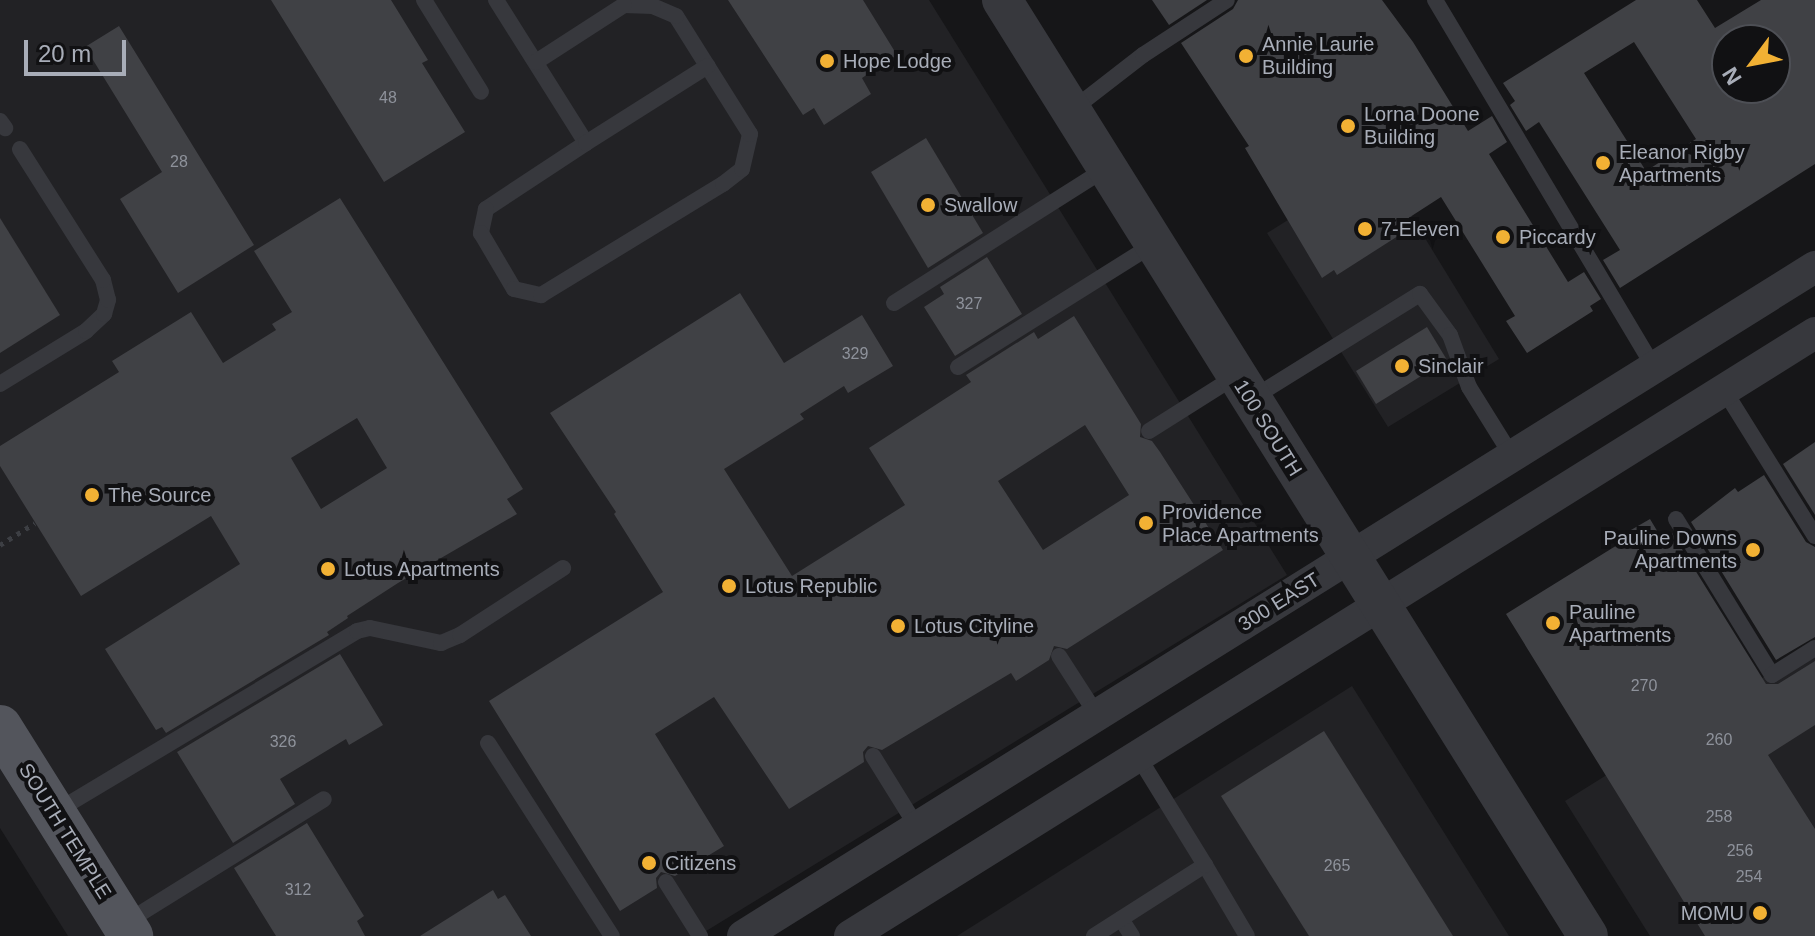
<!DOCTYPE html>
<style>
body{margin:0}
#map{position:relative;width:1815px;height:936px;overflow:hidden;background:#161618;font-family:Arial,sans-serif}
div>[style]{position:absolute}
[style*='--x']{left:calc(var(--x)*1px);top:calc(var(--y)*1px);width:calc(var(--w)*1px);rotate:calc(var(--a)*1deg)}
.built>*{inset:0;background:#222225}
.building>*{inset:0;background:#404145}
.path>*{height:5px;margin-top:-2.5px;transform-origin:0;background:repeating-linear-gradient(90deg,#3d3f44 0 4px,transparent 0 10px)}
.service>*{height:16px;margin:-8px;padding:0 8px;transform-origin:8px;border-radius:8px;background:#37383d}
.minor>*{height:32px;margin:-16px;padding:0 16px;transform-origin:16px;border-radius:16px;background:#37383d}
.tertiary>*{height:40px;margin:-20px;padding:0 20px;transform-origin:20px;border-radius:20px;background:#37383d}
.primary>*{height:44px;margin:-22px;padding:0 22px;transform-origin:22px;border-radius:22px;background:#53555c}
.dots>*{width:22px;height:22px;translate:-50% -50%;box-sizing:border-box;border:4px solid #111113;border-radius:50%}
span{translate:-50% -50%;white-space:nowrap;text-align:center;line-height:1.15;-webkit-text-stroke:8px #111113;paint-order:stroke}
.number-label{font-size:16px;color:#8e929b}
.number-label span{-webkit-text-stroke-width:0}
.poi-label{font-size:20px;color:#a8adb8}
.left{translate:0 -50%;text-align:left}
.right{translate:-100% -50%;text-align:right}
.street-label{font-size:20px;color:#a8adb8}
.north{position:absolute;left:1711px;top:24px;width:80px;height:80px;box-sizing:border-box;background:#111113;border:2px solid #4d4f55;border-radius:50%;rotate:238deg;font-size:22px;font-weight:700;line-height:32px;text-align:center;color:#a8adb8}
.north::after{content:'';display:block;margin:auto;width:28px;height:36px;background:#f2b134;clip-path:polygon(50% 0,100% 100%,50% 72%,0 100%)}
.scale{position:absolute;left:24px;top:40px;width:102px;height:36px;box-sizing:border-box;border:4px solid #a8adb8;border-top:0;padding-left:10px;font-size:24px;line-height:28px;white-space:nowrap;color:#a8adb8;-webkit-text-stroke:6px #111113;paint-order:stroke}
</style>
<div id="map">
<div class="built">
<i style="clip-path:polygon(0 0,929px 0,1287px 575px,698px 936px,68px 936px,0 828px)"></i>
<i style="clip-path:polygon(1379px 163px,1499px 359px,1388px 427px,1267px 233px)"></i>
<i style="clip-path:polygon(1815px 645px,1815px 936px,1650px 936px,1565px 801px)"></i>
<i style="clip-path:polygon(1352px 686px,1509px 936px,957px 936px)"></i>
</div>
<div class="building">
<i style="clip-path:polygon(271px 0,391px 0,428px 60px,422px 63px,465px 132px,384px 182px)"></i>
<i style="clip-path:polygon(728px 0,863px 0,897px 55px,862px 78px,871px 94px,824px 125px,814px 108px,803px 115px)"></i>
<i style="clip-path:polygon(1152px 0,1207px 0,1169px 25px)"></i>
<i style="clip-path:polygon(1238px 0,1382px 0,1413px 42px,1468px 131px,1492px 116px,1507px 142px,1489px 154px,1568px 282px,1584px 272px,1601px 299px,1590px 306px,1593px 311px,1527px 353px,1506px 321px,1515px 316px,1441px 197px,1393px 228px,1398px 236px,1337px 275px,1334px 270px,1322px 278px,1245px 148px,1249px 146px,1181px 43px,1233px 9px)"></i>
<i style="clip-path:polygon(evenodd,1636px 0,1697px 0,1715px 28px,1761px 0,1815px 0,1815px 164px,1620px 288px,1603px 260px,1620px 250px,1539px 122px,1526px 131px,1510px 105px,1515px 101px,1503px 83px,1636px 0,1727px 40px,1775px 40px,1775px 88px,1727px 88px,1727px 40px,1636px 0,1634px 42px,1696px 139px,1646px 171px,1584px 73px,1634px 42px)"></i>
<i style="clip-path:polygon(119px 26px,254px 245px,178px 293px,120px 199px,162px 172px,85px 47px)"></i>
<i style="clip-path:polygon(926px 138px,983px 233px,928px 268px,871px 172px)"></i>
<i style="clip-path:polygon(evenodd,340px 198px,523px 489px,507px 499px,517px 514px,398px 583px,347px 616px,348px 618px,327px 632px,329px 635px,166px 733px,162px 727px,156px 730px,105px 649px,240px 564px,211px 516px,81px 596px,0 466px,0 446px,119px 372px,112px 361px,191px 312px,223px 363px,276px 330px,272px 324px,292px 312px,254px 251px,340px 198px,357px 418px,387px 468px,321px 509px,291px 458px,357px 418px)"></i>
<i style="clip-path:polygon(0 218px,60px 315px,0 353px)"></i>
<i style="clip-path:polygon(987px 257px,1022px 314px,955px 356px,924px 307px,944px 294px,940px 287px)"></i>
<i style="clip-path:polygon(evenodd,740px 293px,784px 363px,862px 315px,893px 366px,848px 393px,844px 386px,800px 414px,804px 419px,724px 469px,792px 576px,905px 505px,869px 448px,971px 382px,966px 375px,1034px 332px,1038px 339px,1074px 316px,1141px 424px,1140px 437px,1152px 441px,1160px 452px,1223px 550px,1067px 649px,1054px 646px,1049px 660px,1016px 681px,1011px 673px,882px 750px,868px 746px,863px 752px,864px 762px,789px 809px,714px 697px,655px 734px,724px 846px,675px 876px,661px 872px,656px 878px,657px 888px,620px 911px,489px 701px,663px 592px,614px 514px,616px 512px,550px 413px,740px 293px,1085px 425px,1129px 495px,1043px 550px,998px 481px,1085px 425px)"></i>
<i style="clip-path:polygon(1427px 327px,1447px 360px,1376px 404px,1356px 371px)"></i>
<i style="clip-path:polygon(1815px 442px,1815px 515px,1783px 464px)"></i>
<i style="clip-path:polygon(1764px 475px,1806px 542px,1815px 547px,1815px 637px,1776px 660px,1691px 522px,1735px 488px,1738px 492px)"></i>
<i style="clip-path:polygon(1650px 519px,1662px 539px,1672px 533px,1766px 684px,1778px 684px,1815px 661px,1815px 725px,1768px 755px,1815px 829px,1815px 936px,1705px 936px,1506px 614px,1627px 539px,1624px 534px)"></i>
<i style="clip-path:polygon(340px 654px,383px 725px,349px 745px,346px 739px,280px 779px,295px 804px,233px 843px,177px 752px)"></i>
<i style="clip-path:polygon(1324px 731px,1453px 936px,1309px 936px,1221px 796px)"></i>
<i style="clip-path:polygon(307px 823px,364px 916px,357px 921px,365px 936px,276px 936px,234px 868px)"></i>
<i style="clip-path:polygon(493px 890px,498px 899px,505px 895px,531px 936px,420px 936px)"></i>
</div>
<div class="path">
<i style="--x:0;--y:545;--w:41;--a:-32.2"></i>
</div>
<div class="service">
<i style="--x:424;--y:0;--w:108;--a:58.2"></i>
<i style="--x:496;--y:0;--w:169;--a:57.8"></i>
<i style="--x:586;--y:143;--w:120;--a:146.6"></i>
<i style="--x:486;--y:209;--w:25;--a:102"></i>
<i style="--x:481;--y:233;--w:65;--a:59.5"></i>
<i style="--x:514;--y:289;--w:28;--a:13"></i>
<i style="--x:541;--y:295;--w:213;--a:-31.4"></i>
<i style="--x:723;--y:184;--w:24;--a:-38"></i>
<i style="--x:742;--y:169;--w:36;--a:-77"></i>
<i style="--x:750;--y:134;--w:139;--a:-122.1"></i>
<i style="--x:676;--y:16;--w:25;--a:-157"></i>
<i style="--x:653;--y:6;--w:29;--a:-178"></i>
<i style="--x:624;--y:5;--w:105;--a:147.1"></i>
<i style="--x:1435;--y:0;--w:427;--a:59.2"></i>
<i style="--x:1072;--y:110;--w:90;--a:-37.8"></i>
<i style="--x:1143;--y:55;--w:100;--a:-33.2"></i>
<i style="--x:0;--y:121;--w:9;--a:54"></i>
<i style="--x:586;--y:143;--w:144;--a:-32.3"></i>
<i style="--x:894;--y:303;--w:252;--a:-32.4"></i>
<i style="--x:958;--y:367;--w:231;--a:-32.1"></i>
<i style="--x:0;--y:384;--w:101;--a:-31.6"></i>
<i style="--x:86;--y:331;--w:25;--a:-43"></i>
<i style="--x:104;--y:314;--w:15;--a:-74"></i>
<i style="--x:108;--y:300;--w:21;--a:-104"></i>
<i style="--x:103;--y:280;--w:155;--a:-122.4"></i>
<i style="--x:1724;--y:390;--w:172;--a:58.1"></i>
<i style="--x:1251;--y:399;--w:199;--a:-31.9"></i>
<i style="--x:1420;--y:294;--w:51;--a:53.8"></i>
<i style="--x:1450;--y:335;--w:55;--a:69.9"></i>
<i style="--x:1469;--y:387;--w:81;--a:58.1"></i>
<i style="--x:1149;--y:431;--w:103;--a:-32.3"></i>
<i style="--x:1676;--y:519;--w:183;--a:58.4"></i>
<i style="--x:1772;--y:675;--w:51;--a:-32.1"></i>
<i style="--x:1059;--y:656;--w:70;--a:57.2"></i>
<i style="--x:488;--y:743;--w:229;--a:57.3"></i>
<i style="--x:873;--y:756;--w:84;--a:58.2"></i>
<i style="--x:55;--y:812;--w:352;--a:-30.9"></i>
<i style="--x:357;--y:631;--w:13;--a:-13"></i>
<i style="--x:370;--y:628;--w:73;--a:11.9"></i>
<i style="--x:441;--y:643;--w:21;--a:-23"></i>
<i style="--x:460;--y:635;--w:123;--a:-33"></i>
<i style="--x:1205;--y:865;--w:82;--a:59.4"></i>
<i style="--x:666;--y:882;--w:64;--a:57.8"></i>
<i style="--x:1121;--y:919;--w:20;--a:57"></i>
<i style="--x:125;--y:923;--w:234;--a:-31.9"></i>
<i style="--x:1094;--y:936;--w:132;--a:-32.6"></i>
<i style="--x:1205;--y:865;--w:128;--a:-121.6"></i>
</div>
<div class="minor">
<i style="--x:743;--y:936;--w:1264;--a:-31.97"></i>
<i style="--x:850;--y:936;--w:1138;--a:-32"></i>
</div>
<div class="tertiary">
<i style="--x:1002;--y:0;--w:1104;--a:57.95"></i>
</div>
<div class="primary">
<i style="--x:0;--y:727;--w:247;--a:57.9"></i>
</div>
<div class="dots">
<i style="left:1246px;top:56px;background:#f2b134"></i>
<i style="left:827px;top:61px;background:#f2b134"></i>
<i style="left:1348px;top:126px;background:#f2b134"></i>
<i style="left:1603px;top:163px;background:#f2b134"></i>
<i style="left:928px;top:205px;background:#f2b134"></i>
<i style="left:1365px;top:229px;background:#f2b134"></i>
<i style="left:1503px;top:237px;background:#f2b134"></i>
<i style="left:1402px;top:366px;background:#f2b134"></i>
<i style="left:92px;top:495px;background:#f2b134"></i>
<i style="left:1146px;top:523px;background:#f2b134"></i>
<i style="left:1753px;top:550px;background:#f2b134"></i>
<i style="left:328px;top:569px;background:#f2b134"></i>
<i style="left:729px;top:586px;background:#f2b134"></i>
<i style="left:1553px;top:623px;background:#f2b134"></i>
<i style="left:898px;top:626px;background:#f2b134"></i>
<i style="left:649px;top:863px;background:#f2b134"></i>
<i style="left:1760px;top:913px;background:#f2b134"></i>
</div>
<div class="number-label">
<span style="left:388px;top:98px">48</span>
<span style="left:179px;top:162px">28</span>
<span style="left:969px;top:304px">327</span>
<span style="left:855px;top:354px">329</span>
<span style="left:1644px;top:686px">270</span>
<span style="left:1719px;top:740px">260</span>
<span style="left:283px;top:742px">326</span>
<span style="left:1719px;top:817px">258</span>
<span style="left:1740px;top:851px">256</span>
<span style="left:1337px;top:866px">265</span>
<span style="left:1749px;top:877px">254</span>
<span style="left:298px;top:890px">312</span>
</div>
<div class="poi-label">
<span class="left" style="left:1262px;top:56px">Annie Laurie<br>Building</span>
<span class="left" style="left:843px;top:61px">Hope Lodge</span>
<span class="left" style="left:1364px;top:126px">Lorna Doone<br>Building</span>
<span class="left" style="left:1619px;top:164px">Eleanor Rigby<br>Apartments</span>
<span class="left" style="left:944px;top:205px">Swallow</span>
<span class="left" style="left:1381px;top:229px">7-Eleven</span>
<span class="left" style="left:1519px;top:237px">Piccardy</span>
<span class="left" style="left:1418px;top:366px">Sinclair</span>
<span class="left" style="left:108px;top:495px">The Source</span>
<span class="left" style="left:1162px;top:524px">Providence<br>Place Apartments</span>
<span class="right" style="left:1737px;top:550px">Pauline Downs<br>Apartments</span>
<span class="left" style="left:344px;top:569px">Lotus Apartments</span>
<span class="left" style="left:745px;top:586px">Lotus Republic</span>
<span class="left" style="left:1569px;top:624px">Pauline<br>Apartments</span>
<span class="left" style="left:914px;top:626px">Lotus Cityline</span>
<span class="left" style="left:665px;top:863px">Citizens</span>
<span class="right" style="left:1744px;top:913px">MOMU</span>
</div>
<div class="street-label">
<span style="left:1268px;top:428px;rotate:58deg">100 SOUTH</span>
<span style="left:1279px;top:602px;rotate:-32deg">300 EAST</span>
<span style="left:65px;top:831px;rotate:58deg">SOUTH TEMPLE</span>
</div>
<div class="north">N</div>
<div class="scale">20 m</div>
</div>
